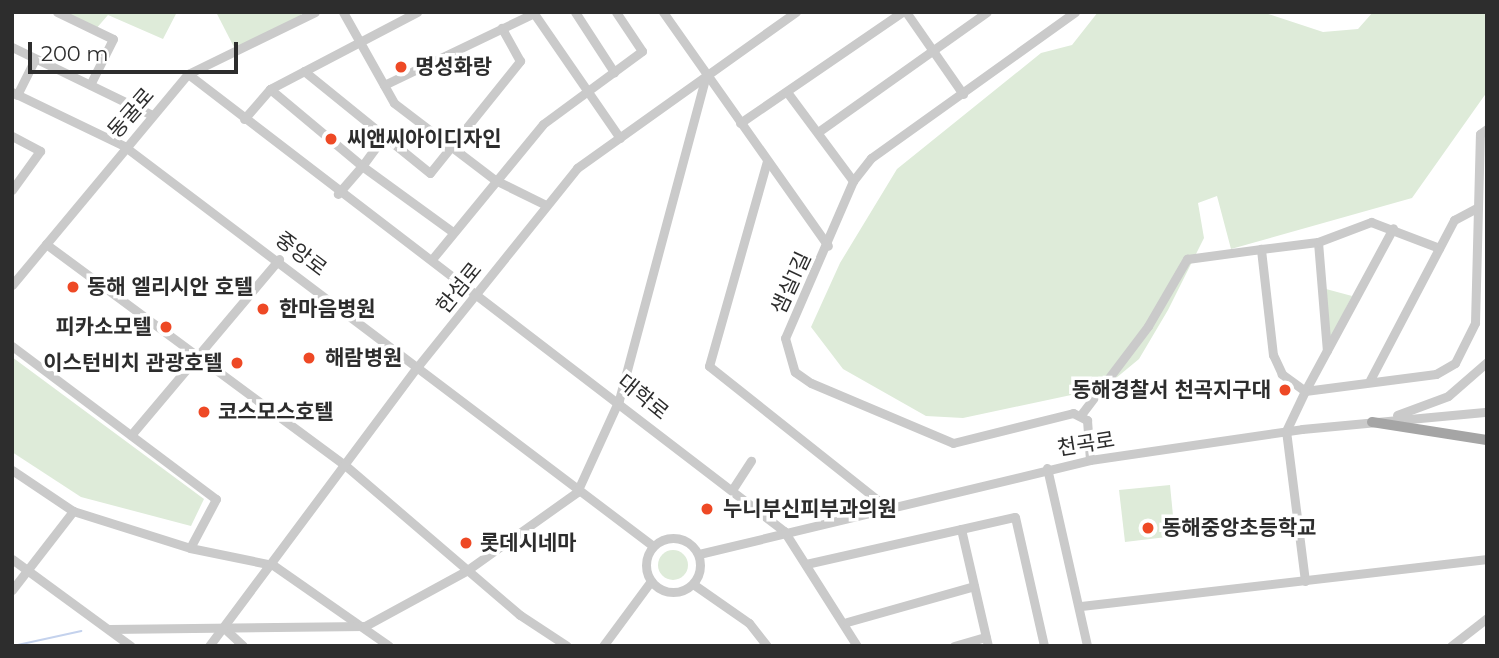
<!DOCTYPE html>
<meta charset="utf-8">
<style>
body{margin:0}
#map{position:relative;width:1499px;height:658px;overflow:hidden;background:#fff;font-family:Montserrat,"Noto Sans KR",sans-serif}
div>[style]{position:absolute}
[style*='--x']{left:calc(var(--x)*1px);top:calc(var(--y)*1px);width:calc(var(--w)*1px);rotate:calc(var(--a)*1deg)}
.green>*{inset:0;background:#deebd9}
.round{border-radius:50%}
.stream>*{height:2px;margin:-1px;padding:0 1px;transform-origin:1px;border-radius:1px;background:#c4d2ed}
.minor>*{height:9px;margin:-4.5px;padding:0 4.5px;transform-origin:4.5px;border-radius:4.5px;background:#cacaca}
.minor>.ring{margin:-4.5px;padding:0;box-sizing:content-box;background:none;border:9px solid #cacaca;border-radius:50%}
.major>*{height:10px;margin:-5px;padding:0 5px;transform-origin:5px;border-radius:5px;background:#a5a5a5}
.dots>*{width:19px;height:19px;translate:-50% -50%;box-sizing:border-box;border:4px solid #fff;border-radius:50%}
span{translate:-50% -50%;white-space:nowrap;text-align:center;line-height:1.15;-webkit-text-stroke:7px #fff;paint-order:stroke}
.poi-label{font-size:21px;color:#2d2d2d;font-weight:700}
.left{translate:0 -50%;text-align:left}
.right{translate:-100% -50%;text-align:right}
.street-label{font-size:21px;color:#2d2d2d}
.frame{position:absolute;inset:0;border:14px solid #2d2d2d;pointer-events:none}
.scale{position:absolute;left:28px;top:42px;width:210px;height:32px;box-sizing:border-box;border:4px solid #2d2d2d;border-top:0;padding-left:9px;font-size:21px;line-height:24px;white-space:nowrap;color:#2d2d2d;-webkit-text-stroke:5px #fff;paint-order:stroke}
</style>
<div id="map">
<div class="green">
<i style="clip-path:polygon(57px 12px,177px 12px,163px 39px,108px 15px,95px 30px)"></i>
<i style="clip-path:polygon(216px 12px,300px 12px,303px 18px,236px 51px)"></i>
<i style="clip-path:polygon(1098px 12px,1262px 12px,1323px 32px,1358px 29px,1373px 12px,1487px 12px,1487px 92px,1412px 198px,1231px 249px,1217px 196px,1198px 203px,1204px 238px,1168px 310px,1139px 359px,1104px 388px,963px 418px,926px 416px,843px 369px,811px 327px,840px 263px,897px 169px,1041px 53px,1072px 45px)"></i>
<i style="clip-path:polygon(1326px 289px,1352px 296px,1330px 340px)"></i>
<i style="clip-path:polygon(12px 357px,204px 499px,191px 526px,81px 497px,12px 452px)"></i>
<i style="clip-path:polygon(1170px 485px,1175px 536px,1125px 542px,1119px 490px)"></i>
<i class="round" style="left:658px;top:550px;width:30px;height:30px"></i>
</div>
<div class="stream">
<i style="--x:13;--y:646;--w:70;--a:-12.4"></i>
</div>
<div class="minor">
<i style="--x:57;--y:12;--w:62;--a:25.7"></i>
<i style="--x:113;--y:39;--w:51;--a:116.6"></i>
<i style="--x:343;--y:12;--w:104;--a:60.7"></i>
<i style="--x:394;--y:103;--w:127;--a:37.3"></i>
<i style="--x:495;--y:180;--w:55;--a:26.1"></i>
<i style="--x:533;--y:12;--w:153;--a:55.4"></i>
<i style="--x:575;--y:12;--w:72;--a:57"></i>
<i style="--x:663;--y:12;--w:286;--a:54.8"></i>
<i style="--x:906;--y:12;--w:100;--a:55.2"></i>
<i style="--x:1075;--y:12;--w:251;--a:144.4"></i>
<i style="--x:871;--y:158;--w:29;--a:128"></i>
<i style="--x:853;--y:181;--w:171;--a:113.4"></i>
<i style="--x:785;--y:338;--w:35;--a:74"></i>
<i style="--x:795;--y:372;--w:19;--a:35"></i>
<i style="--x:811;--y:383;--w:154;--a:22.9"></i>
<i style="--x:953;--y:443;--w:124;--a:-14"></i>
<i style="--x:1073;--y:413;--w:16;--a:27"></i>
<i style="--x:1087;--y:420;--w:40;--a:85.7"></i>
<i style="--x:12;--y:47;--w:156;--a:25.9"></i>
<i style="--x:304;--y:71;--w:162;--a:39"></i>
<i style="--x:430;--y:173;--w:144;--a:-51.2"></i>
<i style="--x:520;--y:61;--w:38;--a:-119"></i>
<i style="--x:188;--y:74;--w:751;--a:37.48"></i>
<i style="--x:784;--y:531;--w:136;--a:57.6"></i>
<i style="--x:384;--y:85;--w:166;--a:-25.6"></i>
<i style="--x:270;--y:89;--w:120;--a:39.9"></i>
<i style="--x:362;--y:166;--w:37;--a:131"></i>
<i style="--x:12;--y:92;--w:124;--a:25.7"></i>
<i style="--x:124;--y:146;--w:663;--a:37.09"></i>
<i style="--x:787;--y:92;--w:111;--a:53.4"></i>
<i style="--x:17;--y:95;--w:40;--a:-63.4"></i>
<i style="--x:244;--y:119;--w:40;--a:-49"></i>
<i style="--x:270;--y:89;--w:166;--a:-27.6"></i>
<i style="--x:740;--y:123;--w:196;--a:-34.4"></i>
<i style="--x:818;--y:132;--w:207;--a:-35.4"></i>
<i style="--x:12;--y:136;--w:32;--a:28"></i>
<i style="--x:40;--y:151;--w:48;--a:125.7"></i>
<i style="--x:384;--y:136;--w:37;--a:126"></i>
<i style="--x:362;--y:166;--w:112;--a:36"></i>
<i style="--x:767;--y:161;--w:213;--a:105.8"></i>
<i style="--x:709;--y:366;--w:223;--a:38.5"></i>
<i style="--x:1318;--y:242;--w:109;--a:85.3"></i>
<i style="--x:46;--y:244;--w:373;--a:36.5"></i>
<i style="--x:346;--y:466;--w:229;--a:40.6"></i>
<i style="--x:520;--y:615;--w:56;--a:33.4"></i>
<i style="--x:433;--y:258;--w:173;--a:-50.6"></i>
<i style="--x:543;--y:124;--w:123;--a:-36.4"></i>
<i style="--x:642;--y:51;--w:47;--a:-123.7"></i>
<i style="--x:12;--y:285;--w:275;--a:-50.2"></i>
<i style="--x:188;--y:74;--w:141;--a:-26"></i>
<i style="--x:12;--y:346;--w:255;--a:36.9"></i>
<i style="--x:216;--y:499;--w:55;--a:118"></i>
<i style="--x:1370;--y:380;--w:181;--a:-62.3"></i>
<i style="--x:1454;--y:220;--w:26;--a:-28"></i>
<i style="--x:1305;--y:391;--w:132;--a:-7.4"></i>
<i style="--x:1436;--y:374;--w:22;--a:-30"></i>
<i style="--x:1455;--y:363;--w:45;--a:-63.4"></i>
<i style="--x:1475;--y:323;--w:189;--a:-88.5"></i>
<i style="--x:1480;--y:134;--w:9;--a:-36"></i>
<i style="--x:1305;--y:391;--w:185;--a:-61.6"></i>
<i style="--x:1397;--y:415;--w:54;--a:-20.4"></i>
<i style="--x:1448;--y:396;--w:52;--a:-41.1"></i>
<i style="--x:1080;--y:416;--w:113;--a:-52.9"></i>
<i style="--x:1148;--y:326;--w:78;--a:-59.8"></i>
<i style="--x:1187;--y:259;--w:75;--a:-7.7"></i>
<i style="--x:131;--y:435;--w:230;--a:-49.9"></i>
<i style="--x:1047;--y:468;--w:182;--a:77.3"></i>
<i style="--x:12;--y:470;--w:73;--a:33.9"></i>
<i style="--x:73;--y:511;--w:123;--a:17.5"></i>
<i style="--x:190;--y:548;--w:85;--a:11.6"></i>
<i style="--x:273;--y:565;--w:141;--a:34.9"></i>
<i style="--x:732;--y:490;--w:35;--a:-57"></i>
<i style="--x:961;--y:529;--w:120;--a:77"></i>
<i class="ring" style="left:646px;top:538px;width:45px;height:45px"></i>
<i style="--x:699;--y:554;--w:402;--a:-13.5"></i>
<i style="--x:1090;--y:460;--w:214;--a:-8.3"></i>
<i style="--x:1302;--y:429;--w:186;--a:-5.3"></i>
<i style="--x:12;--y:559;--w:147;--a:36.2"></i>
<i style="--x:806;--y:564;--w:214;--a:-12.7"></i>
<i style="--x:1015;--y:517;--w:132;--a:77.3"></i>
<i style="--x:1305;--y:581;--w:151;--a:-97.2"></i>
<i style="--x:1286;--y:431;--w:44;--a:-64.6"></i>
<i style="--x:1305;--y:391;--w:29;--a:-144"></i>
<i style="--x:1282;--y:374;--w:21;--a:-115"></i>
<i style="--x:1273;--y:355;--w:107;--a:-96.5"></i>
<i style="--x:1261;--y:249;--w:57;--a:-7"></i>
<i style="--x:1318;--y:242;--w:57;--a:-20.7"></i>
<i style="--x:1371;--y:222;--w:73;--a:20.9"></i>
<i style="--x:693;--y:584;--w:68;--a:34.9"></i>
<i style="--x:749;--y:623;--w:29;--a:52"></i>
<i style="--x:12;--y:590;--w:100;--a:-52.3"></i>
<i style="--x:1081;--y:606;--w:409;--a:-6.6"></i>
<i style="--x:847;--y:622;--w:132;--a:-15.8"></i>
<i style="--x:224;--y:628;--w:26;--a:43"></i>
<i style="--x:110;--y:629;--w:255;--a:-0.7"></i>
<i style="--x:365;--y:626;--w:115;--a:-28.6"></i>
<i style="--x:466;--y:571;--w:136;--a:-35.4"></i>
<i style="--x:577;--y:492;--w:101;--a:-65.5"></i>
<i style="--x:619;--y:400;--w:335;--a:-75"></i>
<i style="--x:209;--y:646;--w:349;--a:-53.3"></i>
<i style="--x:418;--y:366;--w:254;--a:-51.2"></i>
<i style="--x:577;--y:168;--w:269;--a:-35.5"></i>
<i style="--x:603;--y:646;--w:81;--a:-53.6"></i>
<i style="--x:954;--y:646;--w:33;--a:-16"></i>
<i style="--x:1451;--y:646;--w:46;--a:-37.9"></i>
</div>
<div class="major">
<i style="--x:1372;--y:422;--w:116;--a:8.9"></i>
</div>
<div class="dots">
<i style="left:401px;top:67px;background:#ee4925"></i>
<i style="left:331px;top:139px;background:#ee4925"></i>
<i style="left:73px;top:287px;background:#ee4925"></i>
<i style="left:263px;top:309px;background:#ee4925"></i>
<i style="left:166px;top:327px;background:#ee4925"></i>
<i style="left:309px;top:358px;background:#ee4925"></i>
<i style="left:237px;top:363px;background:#ee4925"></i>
<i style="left:1285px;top:390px;background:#ee4925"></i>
<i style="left:204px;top:412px;background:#ee4925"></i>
<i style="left:707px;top:509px;background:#ee4925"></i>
<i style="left:1148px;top:528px;background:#ee4925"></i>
<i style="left:466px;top:543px;background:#ee4925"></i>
</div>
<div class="poi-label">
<span class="left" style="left:415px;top:67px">명성화랑</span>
<span class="left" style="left:347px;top:139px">씨앤씨아이디자인</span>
<span class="left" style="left:87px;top:287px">동해 엘리시안 호텔</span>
<span class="left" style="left:279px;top:309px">한마음병원</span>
<span class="right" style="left:152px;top:327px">피카소모텔</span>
<span class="left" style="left:325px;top:358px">해람병원</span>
<span class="right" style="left:223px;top:363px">이스턴비치 관광호텔</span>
<span class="right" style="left:1271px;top:390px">동해경찰서 천곡지구대</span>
<span class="left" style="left:218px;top:412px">코스모스호텔</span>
<span class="left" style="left:723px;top:509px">누니부신피부과의원</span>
<span class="left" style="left:1162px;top:528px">동해중앙초등학교</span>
<span class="left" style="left:480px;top:543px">롯데시네마</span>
</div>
<div class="street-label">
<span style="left:131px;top:113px;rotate:-49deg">동굴로</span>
<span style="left:301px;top:254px;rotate:37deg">중앙로</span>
<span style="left:791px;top:283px;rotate:-65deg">샘실1길</span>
<span style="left:459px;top:288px;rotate:-51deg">한섬로</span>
<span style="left:643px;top:397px;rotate:39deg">대학로</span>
<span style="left:1086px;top:444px;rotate:-9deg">천곡로</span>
</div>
<div class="frame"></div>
<div class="scale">200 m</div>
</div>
